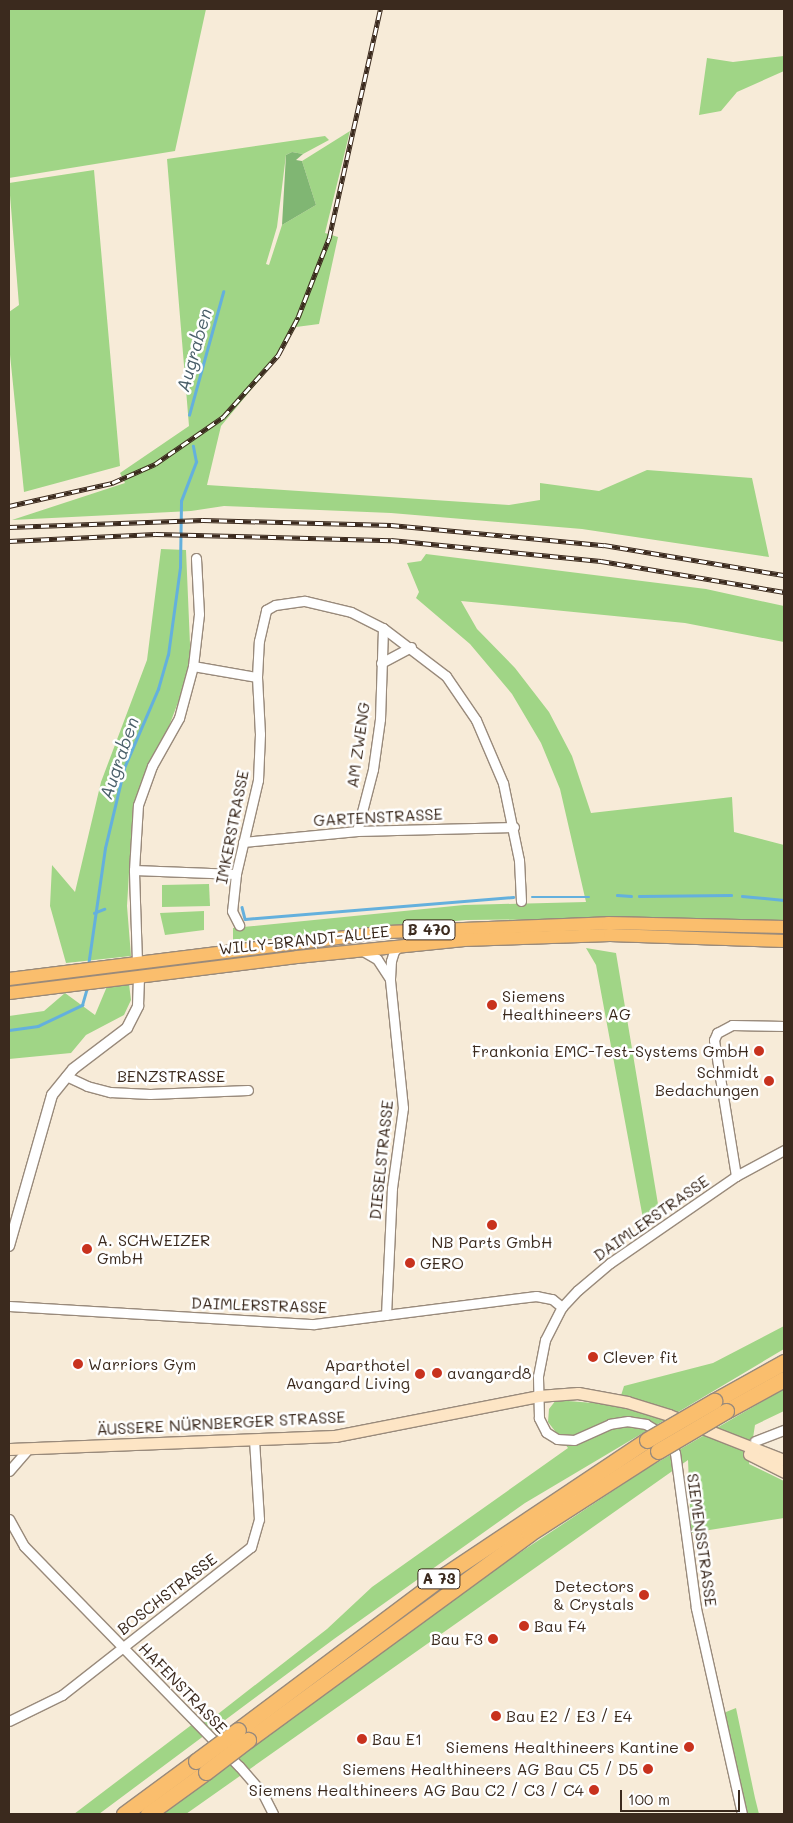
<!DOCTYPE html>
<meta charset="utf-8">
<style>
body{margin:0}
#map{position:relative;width:793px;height:1823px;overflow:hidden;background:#f7ebd8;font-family:Mali,sans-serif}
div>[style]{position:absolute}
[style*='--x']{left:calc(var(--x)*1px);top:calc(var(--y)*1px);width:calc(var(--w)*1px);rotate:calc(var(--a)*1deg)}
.green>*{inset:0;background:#a0d586}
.forest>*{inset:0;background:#80b673}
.stream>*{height:2.5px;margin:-1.25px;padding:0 1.25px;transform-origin:1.25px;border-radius:1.25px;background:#64b0dd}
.roads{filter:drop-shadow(1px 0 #998a7b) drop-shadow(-1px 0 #998a7b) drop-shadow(0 1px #998a7b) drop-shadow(0 -1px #998a7b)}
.minor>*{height:9px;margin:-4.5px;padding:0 4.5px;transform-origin:4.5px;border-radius:4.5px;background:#fff}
.tertiary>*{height:10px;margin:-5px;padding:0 5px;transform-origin:5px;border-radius:5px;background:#fff}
.secondary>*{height:11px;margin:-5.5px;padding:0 5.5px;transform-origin:5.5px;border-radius:5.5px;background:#fde5c5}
.primary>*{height:12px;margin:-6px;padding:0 6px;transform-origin:6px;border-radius:6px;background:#fabe6d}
.motorway>*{height:15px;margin:-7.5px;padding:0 7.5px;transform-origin:7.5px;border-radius:7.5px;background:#fabe6d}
.rail>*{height:4.5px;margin-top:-2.25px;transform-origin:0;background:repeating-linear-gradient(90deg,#fff 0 8px,#3b2a1e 0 16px);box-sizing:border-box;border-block:1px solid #3b2a1e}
.bridges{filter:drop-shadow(1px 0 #998a7b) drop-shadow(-1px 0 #998a7b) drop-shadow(0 1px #998a7b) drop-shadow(0 -1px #998a7b)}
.motorway-bridge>*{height:15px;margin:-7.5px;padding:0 7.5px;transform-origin:7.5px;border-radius:7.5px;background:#fabe6d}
.dots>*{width:14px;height:14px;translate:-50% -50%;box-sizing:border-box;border:2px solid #fff;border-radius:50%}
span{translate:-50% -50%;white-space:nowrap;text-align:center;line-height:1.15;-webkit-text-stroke:5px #fff;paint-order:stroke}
.shield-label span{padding:1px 4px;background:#fff;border:1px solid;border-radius:4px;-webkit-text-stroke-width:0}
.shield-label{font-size:15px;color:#3b2a1e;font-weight:700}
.street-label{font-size:16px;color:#3b2a1e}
.poi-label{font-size:16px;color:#3b2a1e}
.left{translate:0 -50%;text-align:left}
.right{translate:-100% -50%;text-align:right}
.water-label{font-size:18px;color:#4b606a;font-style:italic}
.frame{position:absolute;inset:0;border:10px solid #3b2a1e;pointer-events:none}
.scale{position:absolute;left:620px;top:1790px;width:120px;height:22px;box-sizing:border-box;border:2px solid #3b2a1e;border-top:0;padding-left:6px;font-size:15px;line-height:18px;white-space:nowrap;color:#3b2a1e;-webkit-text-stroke:4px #fff;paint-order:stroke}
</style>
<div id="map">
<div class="green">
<i style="clip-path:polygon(9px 9px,206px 9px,175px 151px,9px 178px)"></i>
<i style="clip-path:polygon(784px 56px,784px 71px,737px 92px,721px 111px,699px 115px,707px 58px,733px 62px)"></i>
<i style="clip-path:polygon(350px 131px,325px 233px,338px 237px,319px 324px,296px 327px,265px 373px,221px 426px,207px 485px,509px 505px,540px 500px,540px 483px,599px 491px,647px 470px,752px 478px,769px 557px,582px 529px,391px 513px,224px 506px,191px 511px,12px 520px,125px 483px,120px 473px,189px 426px,167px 159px,325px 136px,329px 140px,303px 154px,292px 152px,286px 155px,277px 227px,266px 264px,269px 265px,282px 225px,316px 205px,302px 161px)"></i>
<i style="clip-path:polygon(94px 170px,120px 466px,24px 492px,9px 345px,9px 312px,19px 305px,9px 183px)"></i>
<i style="clip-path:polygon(161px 549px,186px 550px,191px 668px,168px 729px,133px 806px,127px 906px,131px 956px,66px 963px,50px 906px,52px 865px,75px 892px,101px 782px,147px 660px)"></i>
<i style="clip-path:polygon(426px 554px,706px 589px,784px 606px,784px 642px,685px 623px,461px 601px,477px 629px,515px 668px,549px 712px,572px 756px,591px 813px,732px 797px,734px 832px,784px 845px,784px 921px,697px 918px,466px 920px,233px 942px,233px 928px,464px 905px,586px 902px,560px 789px,541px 743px,512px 694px,470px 644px,416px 598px,419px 592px,407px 563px,421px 561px)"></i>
<i style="clip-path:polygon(209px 884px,210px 906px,162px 907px,162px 885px)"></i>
<i style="clip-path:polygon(204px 911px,204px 930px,165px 935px,160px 913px)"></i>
<i style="clip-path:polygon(586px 948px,616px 953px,660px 1216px,644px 1224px,596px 965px)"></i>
<i style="clip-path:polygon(108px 984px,129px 984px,131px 1000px,124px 1015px,86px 1035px,71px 1053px,9px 1059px,9px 1016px,44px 1011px,65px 993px,95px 1015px)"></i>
<i style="clip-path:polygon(784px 1326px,784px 1349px,525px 1503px,334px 1639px,99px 1814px,74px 1814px,194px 1723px,209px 1721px,327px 1629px,372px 1587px,568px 1448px,548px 1422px,549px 1409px,556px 1400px,618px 1405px,624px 1386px,713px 1363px)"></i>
<i style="clip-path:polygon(784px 1389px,784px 1411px,755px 1425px,749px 1464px,784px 1481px,784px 1518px,691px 1533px,688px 1460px,186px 1814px,162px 1814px,468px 1587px,646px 1469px)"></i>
<i style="clip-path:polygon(736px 1708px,755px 1798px,759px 1814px,747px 1814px,725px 1717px,726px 1712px)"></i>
</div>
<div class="forest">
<i style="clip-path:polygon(292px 152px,303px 154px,296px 160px,302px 161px,316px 205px,282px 225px,286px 155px)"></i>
</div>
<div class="stream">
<i style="--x:189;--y:415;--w:128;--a:-74.5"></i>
<i style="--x:617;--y:895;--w:14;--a:4"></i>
<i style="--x:639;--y:896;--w:92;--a:-0.6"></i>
<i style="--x:742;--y:896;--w:42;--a:5.4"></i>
<i style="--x:532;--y:897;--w:57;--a:0"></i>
<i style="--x:242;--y:907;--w:12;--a:76"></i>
<i style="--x:245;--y:919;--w:269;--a:-4.7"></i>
<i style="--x:94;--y:913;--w:11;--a:-22"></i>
<i style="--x:88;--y:966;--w:119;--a:-81.8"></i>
<i style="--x:105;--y:848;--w:82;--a:-76.6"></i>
<i style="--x:124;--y:768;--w:86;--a:-66.7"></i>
<i style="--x:158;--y:689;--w:35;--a:-74"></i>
<i style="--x:168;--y:655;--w:89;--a:-82.2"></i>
<i style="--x:180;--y:567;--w:66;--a:-89.1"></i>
<i style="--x:181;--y:501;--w:42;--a:-69"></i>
<i style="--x:196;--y:462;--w:16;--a:-101"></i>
<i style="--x:9;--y:1030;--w:29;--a:-8"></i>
<i style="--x:38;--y:1026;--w:49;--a:-25.5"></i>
<i style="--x:82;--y:1005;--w:19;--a:-74"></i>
</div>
<div class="roads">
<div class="minor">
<i style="--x:381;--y:663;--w:34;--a:-28"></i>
<i style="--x:193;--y:666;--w:65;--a:9.8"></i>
<i style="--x:257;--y:677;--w:57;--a:87"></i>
<i style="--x:260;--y:734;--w:46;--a:92.5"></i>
<i style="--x:258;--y:780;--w:97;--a:103.2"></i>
<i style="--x:236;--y:874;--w:37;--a:96"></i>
<i style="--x:232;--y:911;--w:16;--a:63"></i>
<i style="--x:257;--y:677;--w:36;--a:-87"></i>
<i style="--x:259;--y:641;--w:32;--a:-77"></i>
<i style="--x:266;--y:610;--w:10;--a:-29"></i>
<i style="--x:275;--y:605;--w:30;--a:-8"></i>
<i style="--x:305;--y:601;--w:47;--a:13.4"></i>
<i style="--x:351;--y:612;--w:36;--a:27"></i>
<i style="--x:383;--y:628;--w:79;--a:37.3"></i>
<i style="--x:446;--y:676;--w:53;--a:55.7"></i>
<i style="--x:476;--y:720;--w:69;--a:66.8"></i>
<i style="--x:503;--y:783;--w:79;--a:78.3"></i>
<i style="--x:519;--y:860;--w:41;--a:87.2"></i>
<i style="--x:357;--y:831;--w:64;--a:-75.5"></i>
<i style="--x:373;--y:769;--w:50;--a:-82"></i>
<i style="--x:380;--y:719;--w:91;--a:-88.1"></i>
<i style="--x:243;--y:842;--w:115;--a:-5.5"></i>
<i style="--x:357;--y:831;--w:157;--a:-1.5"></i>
<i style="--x:134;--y:870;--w:102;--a:2.2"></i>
<i style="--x:363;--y:951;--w:16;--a:30"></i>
<i style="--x:377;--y:959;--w:24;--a:57"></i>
<i style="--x:137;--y:962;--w:92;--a:-91.9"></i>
<i style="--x:134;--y:870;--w:65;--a:-86.5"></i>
<i style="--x:138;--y:805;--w:41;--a:-70.3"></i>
<i style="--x:152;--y:766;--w:55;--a:-60.6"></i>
<i style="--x:179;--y:718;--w:54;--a:-74.9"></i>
<i style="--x:193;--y:666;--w:52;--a:-83.4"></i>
<i style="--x:199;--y:614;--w:56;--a:-93.1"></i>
<i style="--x:66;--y:1076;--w:23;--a:25"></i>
<i style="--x:87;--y:1086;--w:24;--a:15"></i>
<i style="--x:110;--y:1092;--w:40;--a:2.9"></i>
<i style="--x:150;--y:1094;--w:98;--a:-2.3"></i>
<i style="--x:736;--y:1176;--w:138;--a:-99.2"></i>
<i style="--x:714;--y:1040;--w:8;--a:-67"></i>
<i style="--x:717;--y:1033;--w:17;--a:-28"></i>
<i style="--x:732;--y:1025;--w:52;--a:1.1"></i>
<i style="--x:9;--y:1306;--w:306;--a:3.4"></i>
<i style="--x:314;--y:1324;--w:224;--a:-7.2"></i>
<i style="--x:536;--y:1296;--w:16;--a:11"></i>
<i style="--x:552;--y:1299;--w:13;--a:39"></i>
<i style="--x:386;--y:1315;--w:127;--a:-87.3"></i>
<i style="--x:392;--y:1188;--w:81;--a:-82.2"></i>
<i style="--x:403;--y:1108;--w:130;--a:-95.8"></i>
<i style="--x:390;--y:979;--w:18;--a:-87"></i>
<i style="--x:391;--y:961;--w:10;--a:-73"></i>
<i style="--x:394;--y:951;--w:8;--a:-40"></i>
<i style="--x:755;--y:1441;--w:31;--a:-21"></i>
<i style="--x:9;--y:1471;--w:30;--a:-49"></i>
<i style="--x:9;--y:1519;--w:31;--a:61"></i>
<i style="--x:24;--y:1546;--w:308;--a:45.7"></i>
<i style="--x:239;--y:1766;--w:37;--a:49"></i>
<i style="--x:263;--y:1794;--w:22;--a:63"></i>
<i style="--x:9;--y:1721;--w:59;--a:-26.1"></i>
<i style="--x:62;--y:1695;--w:240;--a:-38.1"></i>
<i style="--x:251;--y:1547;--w:29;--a:-74"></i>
<i style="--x:259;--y:1519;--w:80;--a:-93.6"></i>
<i style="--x:742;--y:1814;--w:211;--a:-102.6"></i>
<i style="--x:696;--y:1608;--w:156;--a:-97.7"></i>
<i style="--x:675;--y:1453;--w:16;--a:-112"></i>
<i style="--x:669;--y:1438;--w:27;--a:-149"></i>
<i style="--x:646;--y:1424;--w:18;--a:-171"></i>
<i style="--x:628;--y:1421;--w:18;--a:171"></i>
<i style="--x:610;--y:1424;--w:39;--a:156"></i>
<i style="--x:574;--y:1440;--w:17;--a:-177"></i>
<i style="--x:557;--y:1439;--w:13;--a:-148"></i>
<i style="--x:546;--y:1432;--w:16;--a:-117"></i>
<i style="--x:539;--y:1418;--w:42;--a:-91.4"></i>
<i style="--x:538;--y:1376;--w:37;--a:-79"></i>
<i style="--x:545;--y:1340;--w:37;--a:-63"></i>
<i style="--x:562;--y:1307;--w:23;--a:-47"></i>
<i style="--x:578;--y:1290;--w:42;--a:-40.2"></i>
<i style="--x:610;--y:1263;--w:153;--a:-34.6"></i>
<i style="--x:736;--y:1176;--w:55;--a:-28.4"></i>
</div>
<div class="tertiary">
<i style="--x:9;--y:1246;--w:157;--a:-74.1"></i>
<i style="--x:52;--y:1095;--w:33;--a:-51"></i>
<i style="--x:73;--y:1069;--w:68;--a:-37.2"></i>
<i style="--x:127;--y:1028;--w:25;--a:-63"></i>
<i style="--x:138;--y:1006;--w:29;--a:-88"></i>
</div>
<div class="secondary">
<i style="--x:9;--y:1449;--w:326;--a:-2.3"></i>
<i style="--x:335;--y:1436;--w:207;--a:-11.1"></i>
<i style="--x:538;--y:1396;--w:40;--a:-4.3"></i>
<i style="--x:578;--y:1393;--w:50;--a:10.4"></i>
<i style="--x:627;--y:1402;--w:44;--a:17.2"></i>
<i style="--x:669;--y:1415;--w:123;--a:21.4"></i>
<i style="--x:749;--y:1454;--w:39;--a:27"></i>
</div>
<div class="primary">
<i style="--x:9;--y:979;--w:382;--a:-7.1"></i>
<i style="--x:388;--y:932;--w:220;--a:-2.3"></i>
<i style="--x:608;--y:923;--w:176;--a:1.3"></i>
<i style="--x:9;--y:993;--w:290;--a:-7.1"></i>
<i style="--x:297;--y:957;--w:168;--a:-5.8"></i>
<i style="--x:464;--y:940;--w:146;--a:-2"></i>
<i style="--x:610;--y:935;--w:174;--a:2"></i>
</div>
<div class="motorway">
<i style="--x:714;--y:1401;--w:80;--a:-29.1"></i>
<i style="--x:726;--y:1411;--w:66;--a:-28.9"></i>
<i style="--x:238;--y:1730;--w:260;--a:-36.9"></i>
<i style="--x:446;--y:1574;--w:242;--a:-33.7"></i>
<i style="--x:248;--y:1740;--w:348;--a:-36.2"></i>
<i style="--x:529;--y:1534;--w:153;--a:-32.8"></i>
<i style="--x:124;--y:1814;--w:89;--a:-36.4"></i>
<i style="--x:148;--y:1814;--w:72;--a:-35.9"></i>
</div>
</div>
<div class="rail">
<i style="--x:9;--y:506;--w:106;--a:-12.6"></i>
<i style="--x:112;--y:483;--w:47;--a:-23.8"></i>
<i style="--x:155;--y:464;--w:83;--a:-34.7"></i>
<i style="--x:223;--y:417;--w:83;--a:-48.4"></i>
<i style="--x:278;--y:355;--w:43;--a:-62.2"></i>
<i style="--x:298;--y:317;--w:85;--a:-68.6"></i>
<i style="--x:329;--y:238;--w:235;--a:-77.4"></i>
<i style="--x:9;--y:527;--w:194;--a:-2.1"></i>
<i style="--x:203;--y:520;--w:188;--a:1.5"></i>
<i style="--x:391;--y:525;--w:214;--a:5.4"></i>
<i style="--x:604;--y:545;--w:182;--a:9.5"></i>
<i style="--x:9;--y:541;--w:147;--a:-2.7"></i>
<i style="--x:156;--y:534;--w:235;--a:1.5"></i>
<i style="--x:391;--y:540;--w:211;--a:5.7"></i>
<i style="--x:601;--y:561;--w:186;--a:9.6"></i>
</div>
<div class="bridges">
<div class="motorway-bridge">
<i style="--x:647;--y:1440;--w:78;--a:-30.2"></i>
<i style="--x:658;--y:1451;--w:79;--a:-30.5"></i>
<i style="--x:196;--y:1761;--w:52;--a:-36.4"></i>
<i style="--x:206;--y:1772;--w:53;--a:-37.3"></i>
</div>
</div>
<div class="dots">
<i style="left:492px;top:1005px;background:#c8321e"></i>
<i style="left:759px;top:1051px;background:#c8321e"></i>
<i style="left:769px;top:1081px;background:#c8321e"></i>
<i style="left:492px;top:1225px;background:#c8321e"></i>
<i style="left:87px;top:1249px;background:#c8321e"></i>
<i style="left:410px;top:1263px;background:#c8321e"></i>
<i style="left:593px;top:1357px;background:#c8321e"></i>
<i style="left:78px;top:1364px;background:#c8321e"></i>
<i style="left:437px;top:1373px;background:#c8321e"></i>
<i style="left:420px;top:1374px;background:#c8321e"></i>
<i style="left:644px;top:1595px;background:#c8321e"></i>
<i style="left:524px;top:1626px;background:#c8321e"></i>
<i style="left:493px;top:1639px;background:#c8321e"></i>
<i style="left:496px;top:1716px;background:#c8321e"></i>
<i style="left:362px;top:1739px;background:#c8321e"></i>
<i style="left:689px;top:1747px;background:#c8321e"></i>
<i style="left:648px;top:1769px;background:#c8321e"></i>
<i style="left:594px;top:1790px;background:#c8321e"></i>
</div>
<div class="shield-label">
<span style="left:429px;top:930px">B 470</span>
<span style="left:439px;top:1579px">A 73</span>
</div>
<div class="street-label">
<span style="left:358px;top:745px;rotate:-82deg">AM ZWENG</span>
<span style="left:378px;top:817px;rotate:-3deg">GARTENSTRASSE</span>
<span style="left:232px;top:827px;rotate:-79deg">IMKERSTRASSE</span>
<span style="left:304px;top:940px;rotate:-6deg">WILLY-BRANDT-ALLEE</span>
<span style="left:171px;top:1076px">BENZSTRASSE</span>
<span style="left:381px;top:1160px;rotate:-84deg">DIESELSTRASSE</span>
<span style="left:651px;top:1218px;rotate:-35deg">DAIMLERSTRASSE</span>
<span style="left:259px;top:1305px;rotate:2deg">DAIMLERSTRASSE</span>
<span style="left:221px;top:1423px;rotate:-3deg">ÄUSSERE NÜRNBERGER STRASSE</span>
<span style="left:702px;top:1540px;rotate:82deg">SIEMENSSTRASSE</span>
<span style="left:167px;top:1594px;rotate:-38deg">BOSCHSTRASSE</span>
<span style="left:183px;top:1688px;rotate:46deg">HAFENSTRASSE</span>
</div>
<div class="poi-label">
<span class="left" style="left:502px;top:1005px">Siemens<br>Healthineers AG</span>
<span class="right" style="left:749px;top:1051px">Frankonia EMC-Test-Systems GmbH</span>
<span class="right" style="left:759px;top:1081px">Schmidt<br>Bedachungen</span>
<span class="left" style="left:97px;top:1249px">A. SCHWEIZER<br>GmbH</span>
<span style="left:492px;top:1242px">NB Parts GmbH</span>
<span class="left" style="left:420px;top:1263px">GERO</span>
<span class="left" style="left:603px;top:1357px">Clever fit</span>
<span class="left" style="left:88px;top:1364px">Warriors Gym</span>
<span class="right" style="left:410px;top:1374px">Aparthotel<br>Avangard Living</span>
<span class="left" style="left:447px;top:1373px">avangard8</span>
<span class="right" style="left:634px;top:1595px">Detectors<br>&amp; Crystals</span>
<span class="left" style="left:534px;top:1626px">Bau F4</span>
<span class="right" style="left:483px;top:1639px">Bau F3</span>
<span class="left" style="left:506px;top:1716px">Bau E2 / E3 / E4</span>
<span class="left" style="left:372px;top:1739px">Bau E1</span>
<span class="right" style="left:679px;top:1747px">Siemens Healthineers Kantine</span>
<span class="right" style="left:638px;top:1769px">Siemens Healthineers AG Bau C5 / D5</span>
<span class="right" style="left:584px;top:1790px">Siemens Healthineers AG Bau C2 / C3 / C4</span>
</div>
<div class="water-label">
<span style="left:194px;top:350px;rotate:-74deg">Augraben</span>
<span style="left:119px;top:758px;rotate:-71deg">Augraben</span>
</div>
<div class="frame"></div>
<div class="scale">100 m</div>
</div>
